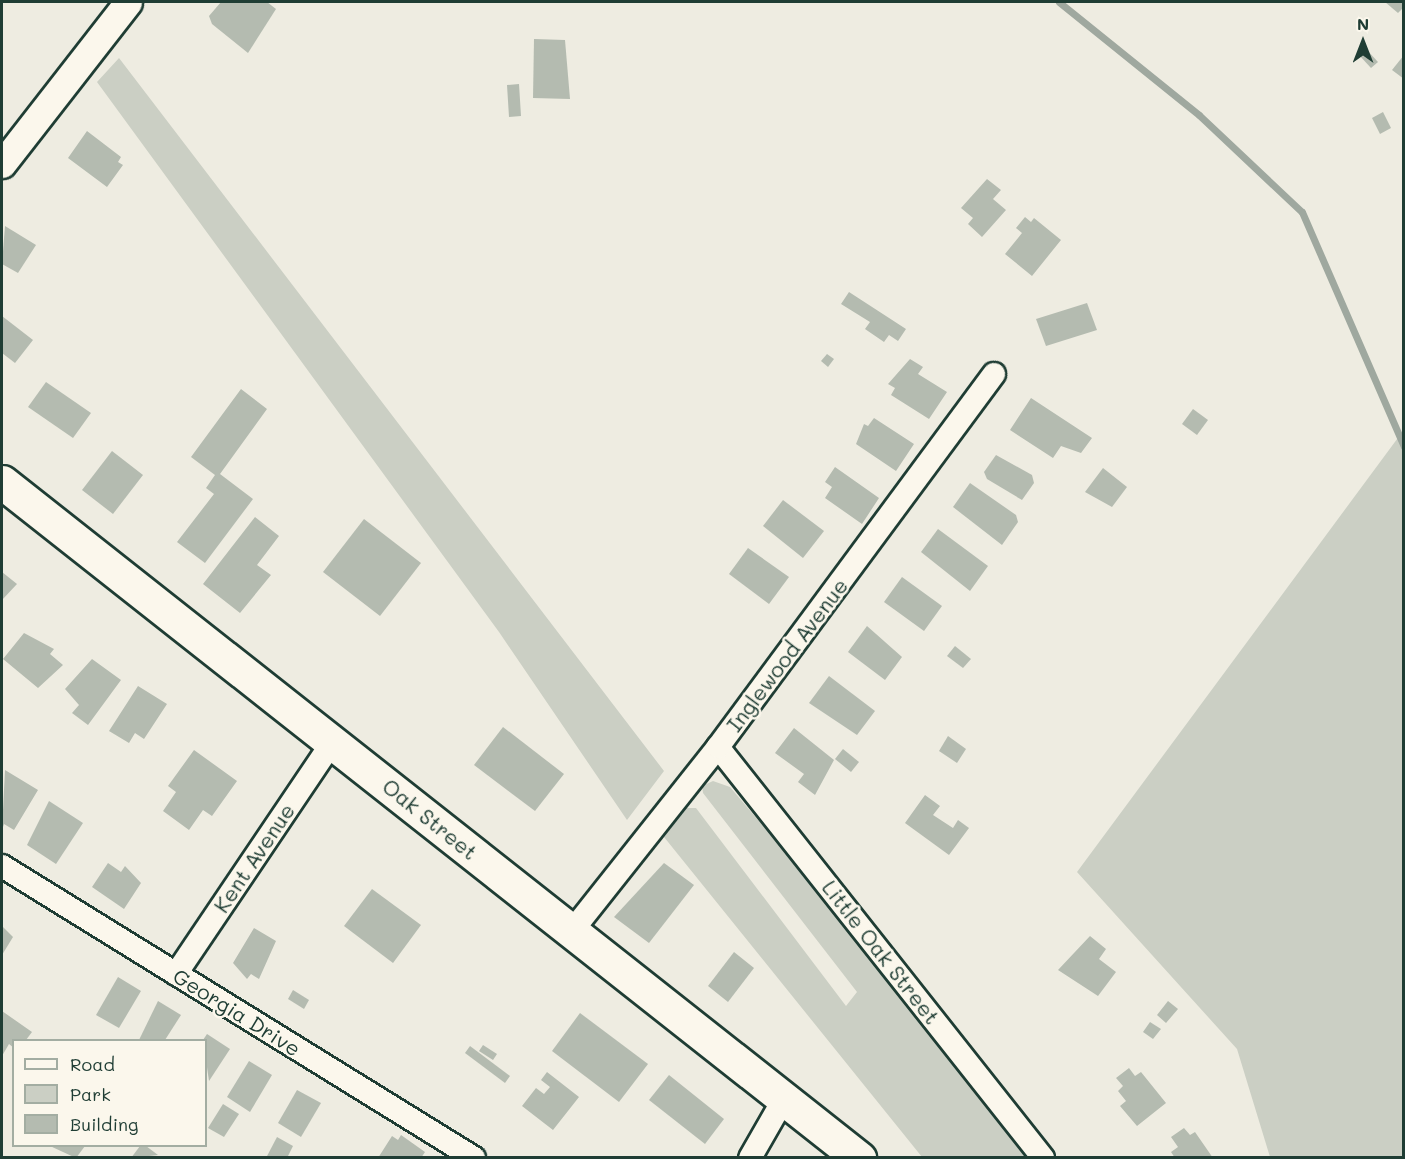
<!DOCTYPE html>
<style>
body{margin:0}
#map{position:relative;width:1405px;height:1159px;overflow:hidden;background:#eeece1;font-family:Mali,sans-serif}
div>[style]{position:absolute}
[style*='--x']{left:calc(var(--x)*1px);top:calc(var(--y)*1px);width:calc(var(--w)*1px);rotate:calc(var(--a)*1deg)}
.green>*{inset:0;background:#cbcfc4}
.stream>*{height:7px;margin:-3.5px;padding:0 3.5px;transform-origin:3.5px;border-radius:3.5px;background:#9fa89f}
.building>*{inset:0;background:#b4bbb0}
.roads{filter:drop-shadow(2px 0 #1f3d34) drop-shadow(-2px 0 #1f3d34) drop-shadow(0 2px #1f3d34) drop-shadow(0 -2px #1f3d34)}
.minor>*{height:22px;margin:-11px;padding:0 11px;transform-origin:11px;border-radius:11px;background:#fbf7ec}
.tertiary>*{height:27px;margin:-13.5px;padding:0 13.5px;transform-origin:13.5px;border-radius:13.5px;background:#fbf7ec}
.primary>*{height:33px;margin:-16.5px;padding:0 16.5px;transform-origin:16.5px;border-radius:16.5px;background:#fbf7ec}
span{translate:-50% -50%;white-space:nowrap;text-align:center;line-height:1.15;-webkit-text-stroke:5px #fbf7ec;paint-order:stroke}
.street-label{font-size:21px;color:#1f3d34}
.frame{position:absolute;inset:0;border:3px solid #1f3d34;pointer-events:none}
.legend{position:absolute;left:12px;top:1039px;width:195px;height:108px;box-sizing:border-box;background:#fbf7ec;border:2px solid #a3ada2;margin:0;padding:8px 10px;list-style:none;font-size:18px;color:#1f3d34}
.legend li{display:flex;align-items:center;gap:12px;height:30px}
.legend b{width:30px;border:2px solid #a3ada2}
.north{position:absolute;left:1333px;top:12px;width:60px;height:60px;-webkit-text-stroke:4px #fbf7ec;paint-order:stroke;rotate:0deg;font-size:16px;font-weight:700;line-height:24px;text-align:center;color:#1f3d34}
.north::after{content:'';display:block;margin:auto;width:21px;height:27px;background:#1f3d34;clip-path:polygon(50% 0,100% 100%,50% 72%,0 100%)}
</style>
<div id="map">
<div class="green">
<i style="clip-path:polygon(119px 58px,664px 771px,627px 820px,499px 632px,97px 82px)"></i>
<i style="clip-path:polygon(1403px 431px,1403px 1157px,1270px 1157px,1237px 1049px,1077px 872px)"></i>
<i style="clip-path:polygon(713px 781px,730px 787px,782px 848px,1026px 1157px,922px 1157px,664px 837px,686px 808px,696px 808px,846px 1006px,857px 992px,703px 793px,702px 786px)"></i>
</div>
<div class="stream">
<i style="--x:1059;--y:2;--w:180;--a:38.9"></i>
<i style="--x:1199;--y:115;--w:141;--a:43.3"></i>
<i style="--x:1302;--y:212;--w:256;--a:66.5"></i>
</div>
<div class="building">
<i style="clip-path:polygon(221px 2px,267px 2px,276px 9px,248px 53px,212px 24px,209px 16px)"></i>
<i style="clip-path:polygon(1385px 2px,1404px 2px,1404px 7px,1398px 13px)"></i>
<i style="clip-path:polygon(534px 39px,565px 40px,570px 99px,533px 98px)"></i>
<i style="clip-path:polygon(1366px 49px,1378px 62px,1371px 68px,1359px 55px)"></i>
<i style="clip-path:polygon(1404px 55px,1404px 79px,1392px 70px)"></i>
<i style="clip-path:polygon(519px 84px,521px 116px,509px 117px,507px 85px)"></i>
<i style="clip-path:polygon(1383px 112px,1391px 128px,1380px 134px,1372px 118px)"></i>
<i style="clip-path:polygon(87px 131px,121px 157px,118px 162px,123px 165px,107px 187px,68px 158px)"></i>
<i style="clip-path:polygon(987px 179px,1001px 190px,993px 199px,1006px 210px,982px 237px,968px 224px,973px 218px,961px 208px)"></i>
<i style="clip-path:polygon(1025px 217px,1031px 222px,1034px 218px,1061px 240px,1032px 276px,1005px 254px,1022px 233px,1016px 228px)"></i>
<i style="clip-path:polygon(5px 226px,36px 245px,18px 273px,2px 264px)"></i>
<i style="clip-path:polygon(849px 292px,906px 329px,898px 341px,889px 335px,884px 342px,865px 329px,870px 322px,841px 304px)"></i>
<i style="clip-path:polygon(1087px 303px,1097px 330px,1046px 346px,1036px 319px)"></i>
<i style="clip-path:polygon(2px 316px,33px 340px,15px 363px,2px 353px)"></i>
<i style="clip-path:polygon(827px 354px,834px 359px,828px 367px,821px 361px)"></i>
<i style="clip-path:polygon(910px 359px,923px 367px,918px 374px,947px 392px,929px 419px,891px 395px,895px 388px,888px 384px)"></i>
<i style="clip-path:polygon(46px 382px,91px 413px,73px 438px,28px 407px)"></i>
<i style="clip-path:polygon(241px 389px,267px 409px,220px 474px,253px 499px,205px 563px,177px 542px,214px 494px,206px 488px,215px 475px,191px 457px)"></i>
<i style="clip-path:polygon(1031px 398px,1092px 438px,1081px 453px,1061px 446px,1053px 458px,1010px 430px)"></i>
<i style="clip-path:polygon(1193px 409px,1208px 420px,1197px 435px,1182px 424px)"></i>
<i style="clip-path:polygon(874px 418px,914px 444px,896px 471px,856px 444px,864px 424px,868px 426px)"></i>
<i style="clip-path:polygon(112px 451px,143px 475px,113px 514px,82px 490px)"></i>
<i style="clip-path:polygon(996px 455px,1032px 475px,1034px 483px,1022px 500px,987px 479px,984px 472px)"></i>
<i style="clip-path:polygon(835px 467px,879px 498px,862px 524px,825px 498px,832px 487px,825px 482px)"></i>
<i style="clip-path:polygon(1103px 468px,1127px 487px,1112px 507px,1085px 492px)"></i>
<i style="clip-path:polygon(970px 483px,1016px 515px,1018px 522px,1002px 545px,953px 507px)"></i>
<i style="clip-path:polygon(783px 500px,824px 531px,803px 558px,763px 526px)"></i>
<i style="clip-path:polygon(255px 517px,279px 536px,257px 565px,271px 575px,240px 613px,203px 584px)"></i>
<i style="clip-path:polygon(364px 519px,421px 563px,380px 616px,323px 572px)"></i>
<i style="clip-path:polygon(938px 529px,988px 566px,970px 591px,921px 552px)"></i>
<i style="clip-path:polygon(748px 548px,789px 577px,769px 604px,729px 574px)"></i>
<i style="clip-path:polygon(2px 572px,17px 584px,2px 600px)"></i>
<i style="clip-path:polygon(902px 577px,942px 606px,924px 631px,884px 602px)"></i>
<i style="clip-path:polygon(867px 626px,902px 657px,885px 680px,848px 652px)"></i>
<i style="clip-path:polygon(24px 633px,54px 649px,50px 654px,63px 665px,38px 688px,3px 659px)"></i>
<i style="clip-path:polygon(955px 646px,971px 659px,963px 668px,947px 656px)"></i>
<i style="clip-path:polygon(92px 659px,121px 680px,88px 725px,72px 713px,79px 705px,65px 689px)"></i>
<i style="clip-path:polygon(829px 676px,875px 711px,857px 735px,809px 703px)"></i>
<i style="clip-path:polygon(138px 686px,167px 704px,144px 739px,135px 733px,129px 743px,109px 731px)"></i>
<i style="clip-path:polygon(503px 727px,564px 774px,535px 811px,474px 765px)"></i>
<i style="clip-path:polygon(794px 728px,834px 760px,815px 795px,798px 782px,804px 774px,775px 753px)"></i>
<i style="clip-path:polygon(948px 736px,966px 749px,957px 763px,939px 751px)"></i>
<i style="clip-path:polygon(843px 749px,859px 762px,851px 772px,835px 759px)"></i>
<i style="clip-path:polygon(194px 750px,237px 781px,212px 816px,203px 810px,189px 830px,163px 811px,176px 792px,168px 786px)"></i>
<i style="clip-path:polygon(5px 770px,38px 790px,14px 830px,4px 824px,2px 830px)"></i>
<i style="clip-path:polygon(925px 795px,940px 806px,933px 815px,953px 828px,958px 820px,969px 828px,949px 855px,905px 823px)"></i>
<i style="clip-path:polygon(49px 801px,83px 823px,56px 864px,27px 845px)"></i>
<i style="clip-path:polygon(108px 863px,121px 872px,125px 866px,141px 883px,124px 909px,92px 887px)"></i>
<i style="clip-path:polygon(664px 863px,694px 885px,649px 943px,614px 917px)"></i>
<i style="clip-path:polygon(372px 889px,421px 925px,393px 963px,344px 926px)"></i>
<i style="clip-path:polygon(2px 926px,13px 937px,2px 955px)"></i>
<i style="clip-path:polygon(254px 928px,276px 941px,259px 979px,251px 974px,247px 979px,233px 963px)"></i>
<i style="clip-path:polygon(1090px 936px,1106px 949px,1099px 959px,1116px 972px,1098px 996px,1058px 970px)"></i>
<i style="clip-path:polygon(734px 952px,754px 968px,728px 1002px,708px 986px)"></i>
<i style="clip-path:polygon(118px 977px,141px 991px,119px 1028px,96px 1015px)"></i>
<i style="clip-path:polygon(293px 990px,309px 1000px,304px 1009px,288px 999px)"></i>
<i style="clip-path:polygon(158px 1001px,181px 1015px,165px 1040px,139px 1040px)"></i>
<i style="clip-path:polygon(1168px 1001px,1178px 1009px,1166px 1023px,1157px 1015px)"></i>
<i style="clip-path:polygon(2px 1011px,32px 1032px,26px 1040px,14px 1040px,14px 1048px,9px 1044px,2px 1056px)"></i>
<i style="clip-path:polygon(580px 1013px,648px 1064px,619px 1102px,552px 1051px)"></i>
<i style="clip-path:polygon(1150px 1022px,1161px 1029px,1153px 1039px,1143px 1032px)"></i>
<i style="clip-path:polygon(207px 1034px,230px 1049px,209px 1081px,203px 1040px)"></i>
<i style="clip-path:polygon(483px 1045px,497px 1054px,493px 1060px,479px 1051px)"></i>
<i style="clip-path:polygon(470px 1046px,510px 1076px,505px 1083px,465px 1053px)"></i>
<i style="clip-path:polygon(249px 1061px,272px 1075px,250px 1112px,227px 1097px)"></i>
<i style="clip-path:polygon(1129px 1068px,1135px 1076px,1141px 1072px,1166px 1103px,1137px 1126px,1120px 1106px,1126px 1101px,1118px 1091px,1123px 1086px,1116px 1078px)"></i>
<i style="clip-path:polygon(547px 1072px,579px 1097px,553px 1130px,522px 1106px,536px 1088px,544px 1094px,550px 1087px,541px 1080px)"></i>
<i style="clip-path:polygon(669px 1075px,724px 1119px,705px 1144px,649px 1100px)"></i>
<i style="clip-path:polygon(297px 1090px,321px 1103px,301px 1137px,278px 1123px)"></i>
<i style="clip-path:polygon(223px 1104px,239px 1114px,224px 1137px,208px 1128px)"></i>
<i style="clip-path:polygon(1184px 1128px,1190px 1135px,1195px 1132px,1213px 1158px,1175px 1158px,1171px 1152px,1178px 1147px,1171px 1137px)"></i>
<i style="clip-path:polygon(401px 1135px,425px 1152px,421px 1158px,378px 1158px,392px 1136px,398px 1140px)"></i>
<i style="clip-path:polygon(277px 1137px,293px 1146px,287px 1158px,266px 1158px)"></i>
<i style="clip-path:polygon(50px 1146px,85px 1146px,76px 1158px)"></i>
<i style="clip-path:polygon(140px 1146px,146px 1146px,158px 1155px,131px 1158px)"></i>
</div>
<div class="roads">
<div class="minor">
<i style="--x:718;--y:747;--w:524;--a:51.66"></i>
<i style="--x:2;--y:866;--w:555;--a:31.74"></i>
<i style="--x:572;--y:931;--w:235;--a:-51.6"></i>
<i style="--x:718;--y:747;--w:464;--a:-53.5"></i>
<i style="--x:176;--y:974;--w:279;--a:-56"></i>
<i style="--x:750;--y:1158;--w:70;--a:-60.2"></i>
</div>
<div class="tertiary">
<i style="--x:2;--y:164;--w:205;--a:-52.1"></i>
</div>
<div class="primary">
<i style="--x:2;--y:482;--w:1092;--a:38.27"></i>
</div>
</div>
<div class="street-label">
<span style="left:787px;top:655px;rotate:-53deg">Inglewood Avenue</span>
<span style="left:430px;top:819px;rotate:39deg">Oak Street</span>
<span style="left:254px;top:858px;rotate:-56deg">Kent Avenue</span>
<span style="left:881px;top:952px;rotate:52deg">Little Oak Street</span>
<span style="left:237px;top:1012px;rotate:32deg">Georgia Drive</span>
</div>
<div class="frame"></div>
<ul class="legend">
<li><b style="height:8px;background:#fbf7ec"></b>Road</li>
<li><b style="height:16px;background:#cbcfc4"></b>Park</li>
<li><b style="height:16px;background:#b4bbb0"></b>Building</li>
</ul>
<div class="north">N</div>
</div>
